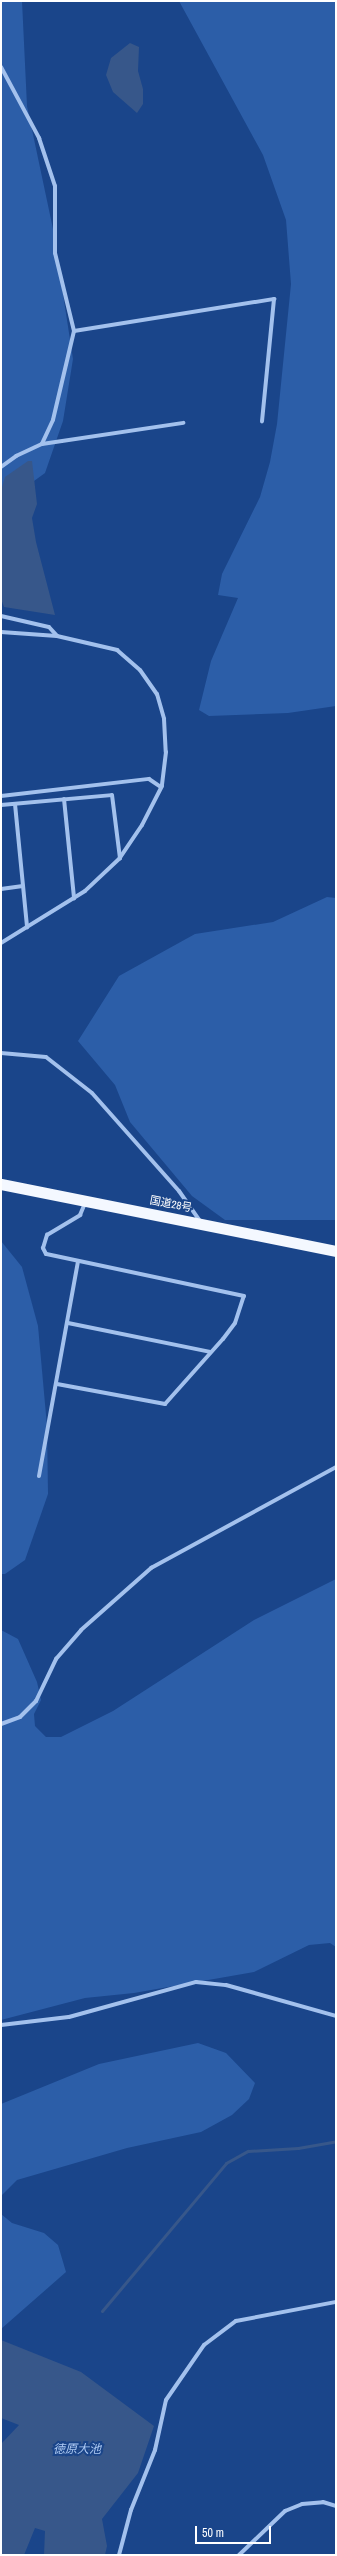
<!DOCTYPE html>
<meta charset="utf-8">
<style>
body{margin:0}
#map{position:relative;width:337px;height:2556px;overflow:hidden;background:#1a458a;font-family:"Archivo Narrow","Noto Sans JP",sans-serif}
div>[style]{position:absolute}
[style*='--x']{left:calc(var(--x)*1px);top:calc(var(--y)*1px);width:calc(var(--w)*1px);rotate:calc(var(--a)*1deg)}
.green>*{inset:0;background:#2c5ea8}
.water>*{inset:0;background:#37578a}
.stream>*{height:3px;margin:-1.5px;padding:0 1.5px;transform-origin:1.5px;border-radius:1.5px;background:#37578a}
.minor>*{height:4px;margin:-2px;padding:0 2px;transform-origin:2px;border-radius:2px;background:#a3c1ed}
.trunk>*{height:11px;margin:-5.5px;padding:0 5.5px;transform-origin:5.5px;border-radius:5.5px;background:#f4f8ff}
span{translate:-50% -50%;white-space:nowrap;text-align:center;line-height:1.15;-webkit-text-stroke:4px #1a458a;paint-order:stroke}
.street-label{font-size:11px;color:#fff}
.water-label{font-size:12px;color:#afcbf4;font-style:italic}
.frame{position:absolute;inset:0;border:2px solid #fff;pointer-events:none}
.scale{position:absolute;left:195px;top:2526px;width:76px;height:18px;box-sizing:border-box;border:2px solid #fff;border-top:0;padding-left:5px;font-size:12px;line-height:14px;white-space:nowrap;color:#fff;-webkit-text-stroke:3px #1a458a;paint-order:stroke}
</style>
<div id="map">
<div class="green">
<i style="clip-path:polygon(1px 1px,22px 1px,27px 106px,53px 229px,73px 359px,63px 421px,45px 473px,1px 505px)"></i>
<i style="clip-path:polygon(179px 1px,336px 1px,336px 706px,288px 713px,209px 716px,199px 710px,211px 661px,238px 598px,218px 595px,222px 574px,260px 497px,270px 462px,277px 424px,291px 284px,286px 220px,263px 155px)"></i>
<i style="clip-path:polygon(327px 897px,336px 898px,336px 1220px,225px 1220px,192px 1196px,130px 1122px,115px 1085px,78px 1041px,119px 976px,195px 934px,273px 922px)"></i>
<i style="clip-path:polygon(1px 1241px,22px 1267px,38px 1326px,47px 1426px,48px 1494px,25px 1560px,5px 1574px,1px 1574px)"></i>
<i style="clip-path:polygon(336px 1579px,336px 1947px,330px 1943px,309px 1945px,254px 1972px,134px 1993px,85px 1998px,1px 2020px,1px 1630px,18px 1639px,37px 1682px,41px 1700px,34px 1714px,35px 1726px,46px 1737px,61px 1737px,113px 1711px,254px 1620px)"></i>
<i style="clip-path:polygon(198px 2043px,226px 2053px,255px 2083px,249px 2099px,232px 2115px,201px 2132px,127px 2148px,17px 2180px,1px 2196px,1px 2104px,99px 2064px)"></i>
<i style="clip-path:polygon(1px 2214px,12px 2223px,44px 2233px,58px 2245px,66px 2272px,1px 2329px)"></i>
</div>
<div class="water">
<i style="clip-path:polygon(130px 43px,139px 47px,138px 71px,143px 89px,143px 104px,137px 113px,113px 92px,106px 75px,111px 58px)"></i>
<i style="clip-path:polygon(28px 461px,32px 461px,37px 504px,32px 518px,36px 542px,55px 615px,4px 607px,1px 599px,1px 491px,5px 477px)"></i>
<i style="clip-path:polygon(1px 2340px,81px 2372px,154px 2426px,138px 2473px,102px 2519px,107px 2546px,105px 2555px,44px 2555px,45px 2531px,35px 2528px,24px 2555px,1px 2555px,1px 2444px,19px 2425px,1px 2418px)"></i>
</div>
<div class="stream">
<i style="--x:102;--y:2311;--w:193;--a:-50"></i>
<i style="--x:226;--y:2163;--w:25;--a:-29"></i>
<i style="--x:248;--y:2151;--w:50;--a:-3.4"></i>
<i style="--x:298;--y:2148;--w:39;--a:-10"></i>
</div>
<div class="minor">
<i style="--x:1;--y:67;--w:81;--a:61.8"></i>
<i style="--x:39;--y:138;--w:51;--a:71.6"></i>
<i style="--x:55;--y:186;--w:67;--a:90"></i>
<i style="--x:55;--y:253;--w:80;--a:76.3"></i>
<i style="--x:74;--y:331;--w:91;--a:103.3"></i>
<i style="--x:53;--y:420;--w:26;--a:115"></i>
<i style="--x:74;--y:331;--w:203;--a:-9.1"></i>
<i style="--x:274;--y:299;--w:123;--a:95.6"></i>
<i style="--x:1;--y:467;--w:19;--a:-36"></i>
<i style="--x:16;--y:456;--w:29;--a:-25"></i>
<i style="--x:42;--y:444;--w:143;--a:-8.5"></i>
<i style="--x:1;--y:616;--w:49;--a:12.9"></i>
<i style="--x:49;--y:627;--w:12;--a:48"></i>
<i style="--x:1;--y:632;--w:56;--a:4.1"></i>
<i style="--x:57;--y:636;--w:62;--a:13.1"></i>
<i style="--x:117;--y:650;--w:30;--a:41"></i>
<i style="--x:140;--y:670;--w:29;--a:55"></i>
<i style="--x:157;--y:694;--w:26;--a:74"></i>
<i style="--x:164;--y:719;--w:33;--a:87"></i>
<i style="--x:166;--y:752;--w:34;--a:97"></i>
<i style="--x:162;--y:786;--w:44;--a:117.1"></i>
<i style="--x:142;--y:825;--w:40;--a:124"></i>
<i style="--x:120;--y:858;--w:48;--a:136.7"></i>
<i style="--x:85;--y:891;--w:99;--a:148.2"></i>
<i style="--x:1;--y:796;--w:149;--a:-6.6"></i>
<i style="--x:149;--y:779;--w:14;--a:34"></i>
<i style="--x:64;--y:799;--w:100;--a:84.2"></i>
<i style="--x:15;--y:804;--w:124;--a:84.4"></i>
<i style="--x:1;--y:805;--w:111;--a:-5.1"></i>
<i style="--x:112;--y:795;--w:64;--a:82.8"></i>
<i style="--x:1;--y:889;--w:22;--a:-8"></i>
<i style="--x:1;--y:1053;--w:45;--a:5.1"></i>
<i style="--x:46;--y:1057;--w:58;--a:38"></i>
<i style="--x:92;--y:1093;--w:131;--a:48.4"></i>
<i style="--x:179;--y:1191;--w:37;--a:55"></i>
<i style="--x:68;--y:1323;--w:145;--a:11.5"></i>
<i style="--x:57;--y:1384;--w:110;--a:10.5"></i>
<i style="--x:165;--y:1404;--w:87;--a:-48.3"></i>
<i style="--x:223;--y:1339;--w:20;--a:-53"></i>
<i style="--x:235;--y:1323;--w:28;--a:-72"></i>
<i style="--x:244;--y:1296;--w:202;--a:-168"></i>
<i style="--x:46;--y:1254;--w:7;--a:-117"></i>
<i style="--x:43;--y:1248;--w:14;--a:-73"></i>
<i style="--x:47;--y:1235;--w:39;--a:-31"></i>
<i style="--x:80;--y:1215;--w:13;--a:-67"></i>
<i style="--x:39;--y:1476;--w:218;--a:-79.7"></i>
<i style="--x:1;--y:1724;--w:20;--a:-20"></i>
<i style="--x:20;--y:1717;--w:23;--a:-45"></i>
<i style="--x:36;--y:1701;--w:47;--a:-64.5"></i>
<i style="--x:56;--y:1659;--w:38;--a:-49"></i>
<i style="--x:81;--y:1630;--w:94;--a:-41.5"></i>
<i style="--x:151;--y:1568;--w:211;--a:-28.6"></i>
<i style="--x:1;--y:2025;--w:68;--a:-6.7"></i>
<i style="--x:69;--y:2017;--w:132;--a:-15.4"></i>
<i style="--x:196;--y:1982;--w:30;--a:6"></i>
<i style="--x:226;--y:1985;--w:114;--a:15.7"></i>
<i style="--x:119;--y:2555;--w:47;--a:-75.1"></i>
<i style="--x:131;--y:2510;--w:65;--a:-68.2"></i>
<i style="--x:155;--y:2450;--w:51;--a:-77.6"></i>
<i style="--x:166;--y:2400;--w:67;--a:-55.4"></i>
<i style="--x:204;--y:2345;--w:40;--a:-37"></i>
<i style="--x:236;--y:2321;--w:102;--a:-10.8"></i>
<i style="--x:239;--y:2555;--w:64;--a:-43.7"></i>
<i style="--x:285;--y:2511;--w:18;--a:-22"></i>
<i style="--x:302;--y:2504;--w:21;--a:-5"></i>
<i style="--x:323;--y:2502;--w:14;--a:17"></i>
</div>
<div class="trunk">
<i style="--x:1;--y:1184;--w:342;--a:11.3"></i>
</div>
<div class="street-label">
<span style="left:171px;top:1204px;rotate:11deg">国道28号</span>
</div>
<div class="water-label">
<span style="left:77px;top:2450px">徳原大池</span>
</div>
<div class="frame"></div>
<div class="scale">50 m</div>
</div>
